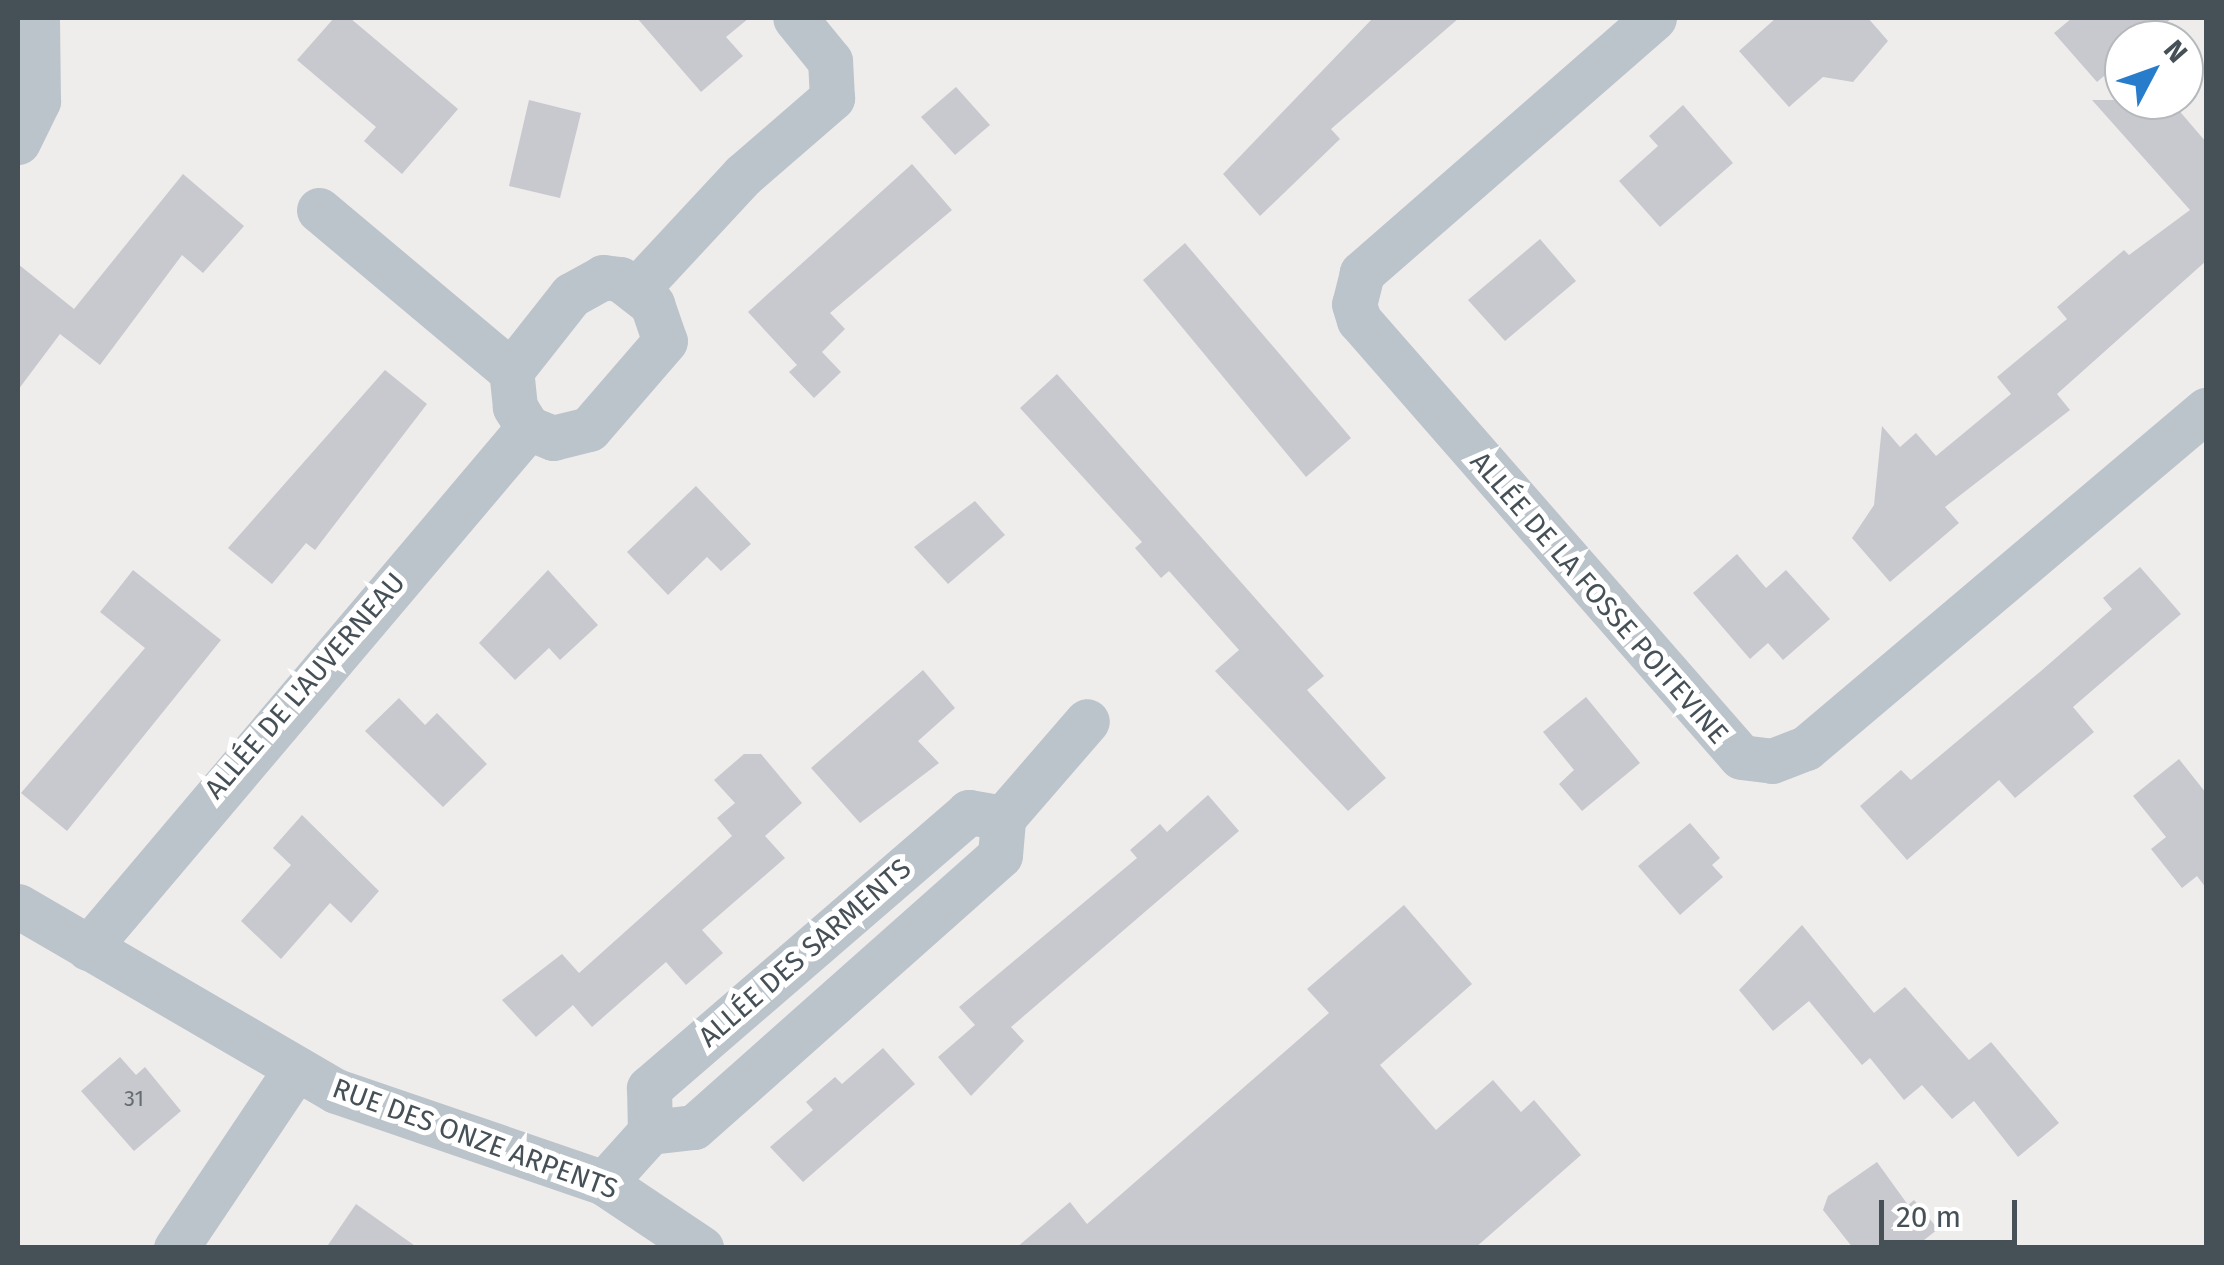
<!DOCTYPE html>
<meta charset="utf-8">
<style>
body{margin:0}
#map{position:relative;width:2224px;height:1265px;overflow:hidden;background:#efecec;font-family:"Fira Sans",sans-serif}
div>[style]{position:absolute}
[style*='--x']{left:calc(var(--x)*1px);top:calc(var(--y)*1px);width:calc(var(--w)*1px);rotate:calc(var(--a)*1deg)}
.building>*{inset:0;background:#c7c9ce}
.minor>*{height:45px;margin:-22.5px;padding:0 22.5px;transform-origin:22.5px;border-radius:22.5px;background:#bbc4ca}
span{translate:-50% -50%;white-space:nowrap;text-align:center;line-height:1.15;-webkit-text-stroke:10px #fff;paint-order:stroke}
.number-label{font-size:22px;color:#666e75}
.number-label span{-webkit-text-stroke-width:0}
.street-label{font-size:28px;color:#465057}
.frame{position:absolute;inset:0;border:20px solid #465057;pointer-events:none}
.north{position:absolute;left:2104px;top:20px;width:100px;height:100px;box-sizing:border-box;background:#fff;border:2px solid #b5b9bc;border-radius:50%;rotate:49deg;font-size:28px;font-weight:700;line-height:40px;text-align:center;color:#465057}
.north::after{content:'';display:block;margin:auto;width:35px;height:45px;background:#287ccc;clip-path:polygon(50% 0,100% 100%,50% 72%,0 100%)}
.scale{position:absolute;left:1879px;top:1200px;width:138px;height:45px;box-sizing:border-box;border:5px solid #465057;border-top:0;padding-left:12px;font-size:30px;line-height:35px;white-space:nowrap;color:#465057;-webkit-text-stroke:8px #fff;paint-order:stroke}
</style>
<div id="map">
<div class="building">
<i style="clip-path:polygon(334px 18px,350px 18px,458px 109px,402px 174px,364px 141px,376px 127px,297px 60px)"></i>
<i style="clip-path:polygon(637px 18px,749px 18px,726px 37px,743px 56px,701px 92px)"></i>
<i style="clip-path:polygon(1373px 18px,1459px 18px,1331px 129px,1340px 139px,1260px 216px,1223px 174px)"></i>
<i style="clip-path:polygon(1776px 18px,1868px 18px,1888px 41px,1853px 82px,1823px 77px,1789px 107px,1739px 51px)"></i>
<i style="clip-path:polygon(2072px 18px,2172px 18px,2146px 40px,2124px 40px,2124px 59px,2097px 82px,2054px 33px)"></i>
<i style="clip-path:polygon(956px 87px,990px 125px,955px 155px,921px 117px)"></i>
<i style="clip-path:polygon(529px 100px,581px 113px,560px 198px,509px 186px)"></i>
<i style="clip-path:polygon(2092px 100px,2170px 100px,2206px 142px,2206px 261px,2057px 394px,2070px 410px,1945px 507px,1959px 523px,1890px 582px,1852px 538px,1874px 505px,1882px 426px,1900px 447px,1916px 433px,1936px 456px,2011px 394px,1997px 377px,2067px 319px,2057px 307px,2124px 250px,2129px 255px,2190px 210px)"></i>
<i style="clip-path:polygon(1683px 105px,1733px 163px,1660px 227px,1619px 181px,1658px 146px,1649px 136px)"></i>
<i style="clip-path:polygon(912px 164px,952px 210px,830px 313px,845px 329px,822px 352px,841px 372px,814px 398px,789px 372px,797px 365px,748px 312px)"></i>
<i style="clip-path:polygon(183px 174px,244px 226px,203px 273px,182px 255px,100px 365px,60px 334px,18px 390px,18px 264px,74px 309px)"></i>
<i style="clip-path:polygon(1540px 239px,1576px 281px,1505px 341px,1468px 300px)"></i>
<i style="clip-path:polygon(1185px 243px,1351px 438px,1306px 477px,1143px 280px)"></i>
<i style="clip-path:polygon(385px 370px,427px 404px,315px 550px,306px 543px,272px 584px,228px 548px)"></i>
<i style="clip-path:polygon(1057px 374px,1324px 676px,1307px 690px,1386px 778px,1348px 811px,1215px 671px,1239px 650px,1169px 571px,1161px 578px,1135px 548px,1142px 542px,1020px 408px)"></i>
<i style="clip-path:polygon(696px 486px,751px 544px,721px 571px,707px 557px,668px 595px,627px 552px)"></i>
<i style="clip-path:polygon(975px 501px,1005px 535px,948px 584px,914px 547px)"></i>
<i style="clip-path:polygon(1737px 554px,1766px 588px,1786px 570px,1830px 619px,1783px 660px,1768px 643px,1750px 659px,1693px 593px)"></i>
<i style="clip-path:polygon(2140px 567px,2181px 614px,2073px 707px,2094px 732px,2015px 798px,1999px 780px,1907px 860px,1860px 806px,1901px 770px,1911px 780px,2041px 671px,2112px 609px,2103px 598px)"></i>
<i style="clip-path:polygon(133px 570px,221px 640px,67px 831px,21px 793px,145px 648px,100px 612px)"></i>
<i style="clip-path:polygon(548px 570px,598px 625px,560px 660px,549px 648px,515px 680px,479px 643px)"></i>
<i style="clip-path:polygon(923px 670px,955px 708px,918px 741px,939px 763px,860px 823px,811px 768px)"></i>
<i style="clip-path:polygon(1586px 697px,1640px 763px,1582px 811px,1559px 784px,1574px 770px,1543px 732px)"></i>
<i style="clip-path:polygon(399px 698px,425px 725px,437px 713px,487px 764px,443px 807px,365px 731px)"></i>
<i style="clip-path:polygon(744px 754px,761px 754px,802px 803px,765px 836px,785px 858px,702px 930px,723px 953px,686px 985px,666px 962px,592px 1027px,573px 1005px,536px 1037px,502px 1000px,562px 954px,579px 973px,732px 836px,717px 818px,735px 803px,714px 780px)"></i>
<i style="clip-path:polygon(2179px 759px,2206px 793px,2206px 888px,2197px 876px,2182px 888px,2151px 849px,2166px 837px,2133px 796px)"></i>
<i style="clip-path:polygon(1208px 795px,1239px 831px,1011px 1027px,1024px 1041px,971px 1096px,938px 1057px,975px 1025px,959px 1007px,1137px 858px,1130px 850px,1160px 824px,1167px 832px)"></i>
<i style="clip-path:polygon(302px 815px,379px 891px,351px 923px,330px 903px,281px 959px,241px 921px,291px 865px,273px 848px)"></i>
<i style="clip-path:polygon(1690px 823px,1720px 858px,1712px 865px,1723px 877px,1680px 915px,1638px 866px)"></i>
<i style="clip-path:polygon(1404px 905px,1472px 984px,1380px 1065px,1436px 1130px,1493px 1080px,1521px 1112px,1534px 1100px,1581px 1155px,1475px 1248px,1016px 1248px,1070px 1202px,1087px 1224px,1329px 1013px,1307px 989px)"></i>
<i style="clip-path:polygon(1802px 925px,1874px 1013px,1905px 987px,1969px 1060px,1991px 1042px,2059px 1123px,2018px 1157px,1974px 1101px,1952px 1119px,1922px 1085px,1904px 1100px,1870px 1058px,1862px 1065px,1809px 1001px,1773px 1031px,1739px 990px)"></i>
<i style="clip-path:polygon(883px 1048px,915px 1084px,803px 1182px,770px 1147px,813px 1110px,806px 1102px,835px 1077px,842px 1084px)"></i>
<i style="clip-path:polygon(120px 1057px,136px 1075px,145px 1067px,181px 1111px,134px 1151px,81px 1091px)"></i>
<i style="clip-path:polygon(1877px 1162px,1908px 1205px,1914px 1200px,1938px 1229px,1914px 1248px,1853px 1248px,1823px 1210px,1828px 1196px)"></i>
<i style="clip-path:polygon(356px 1204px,418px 1248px,326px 1248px)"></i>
</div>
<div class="minor">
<i style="--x:1654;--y:18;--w:388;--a:138.9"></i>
<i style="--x:1362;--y:273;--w:32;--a:104"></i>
<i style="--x:1354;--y:304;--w:17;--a:73"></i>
<i style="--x:1359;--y:320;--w:580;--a:48.84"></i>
<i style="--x:1741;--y:757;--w:31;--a:7"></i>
<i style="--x:1772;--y:761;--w:36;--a:-21"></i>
<i style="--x:1806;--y:748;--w:524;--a:-40.2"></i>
<i style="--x:18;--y:142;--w:46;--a:-64"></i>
<i style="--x:38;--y:101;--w:83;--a:-90.7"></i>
<i style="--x:319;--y:210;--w:251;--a:40"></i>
<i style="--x:603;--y:277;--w:17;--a:7"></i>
<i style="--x:620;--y:279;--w:41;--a:38"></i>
<i style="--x:652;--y:304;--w:39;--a:71"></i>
<i style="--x:665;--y:341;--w:116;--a:130.8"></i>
<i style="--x:589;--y:429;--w:37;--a:166"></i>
<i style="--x:553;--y:438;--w:27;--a:-158"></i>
<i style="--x:528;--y:428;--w:25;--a:-122"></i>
<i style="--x:515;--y:407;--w:36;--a:-96"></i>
<i style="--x:511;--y:371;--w:97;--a:-51.7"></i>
<i style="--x:571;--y:295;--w:37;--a:-29"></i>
<i style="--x:637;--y:289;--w:156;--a:-47.1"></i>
<i style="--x:743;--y:175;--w:118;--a:-40.9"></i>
<i style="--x:832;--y:98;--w:37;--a:-93"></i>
<i style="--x:830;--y:61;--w:55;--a:-129.1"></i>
<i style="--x:1003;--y:818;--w:128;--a:-49.1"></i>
<i style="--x:18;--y:906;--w:368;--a:30.2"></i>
<i style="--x:336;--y:1091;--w:283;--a:18.9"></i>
<i style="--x:604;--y:1183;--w:117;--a:33.8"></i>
<i style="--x:88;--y:948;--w:681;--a:-49.76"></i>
<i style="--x:604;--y:1183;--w:69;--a:-48"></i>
<i style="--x:650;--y:1132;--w:44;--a:-6.5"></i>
<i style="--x:694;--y:1127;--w:409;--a:-41.6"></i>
<i style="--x:1000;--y:855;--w:37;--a:-85"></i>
<i style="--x:1003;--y:818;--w:35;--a:-170"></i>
<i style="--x:969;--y:812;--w:423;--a:139.2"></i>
<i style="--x:649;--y:1088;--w:44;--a:88.7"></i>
<i style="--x:176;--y:1248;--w:216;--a:-56.2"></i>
</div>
<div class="number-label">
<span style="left:134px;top:1099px">31</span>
</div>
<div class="street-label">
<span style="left:1599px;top:598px;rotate:49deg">ALLÉE DE LA FOSSE POITEVINE</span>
<span style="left:305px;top:686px;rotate:-49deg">ALLÉE DE L'AUVERNEAU</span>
<span style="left:805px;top:953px;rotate:-41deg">ALLÉE DES SARMENTS</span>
<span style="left:475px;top:1139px;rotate:20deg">RUE DES ONZE ARPENTS</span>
</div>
<div class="frame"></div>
<div class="north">N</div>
<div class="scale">20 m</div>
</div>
